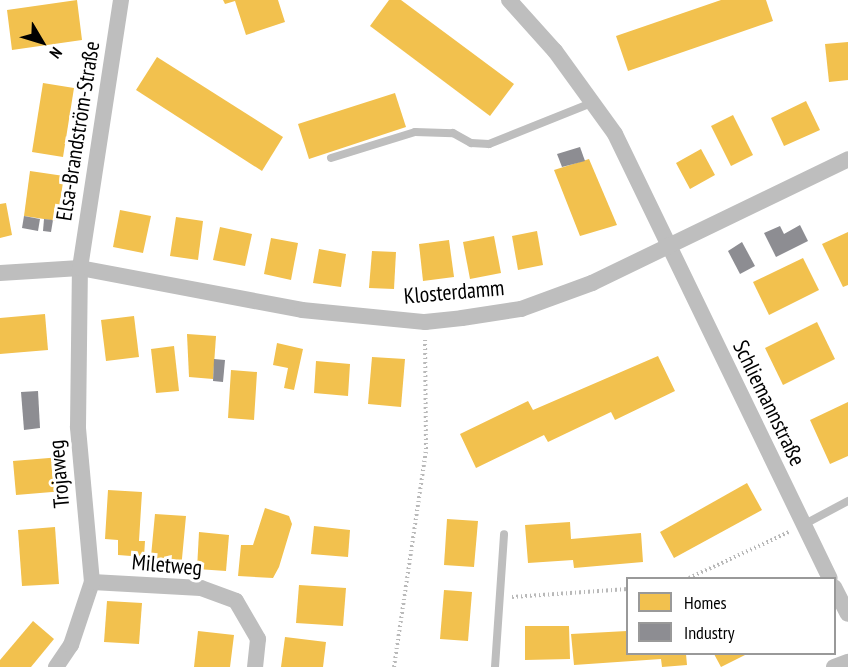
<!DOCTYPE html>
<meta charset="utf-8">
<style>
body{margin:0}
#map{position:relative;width:848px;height:667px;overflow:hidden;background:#fff;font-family:"PT Sans Narrow",sans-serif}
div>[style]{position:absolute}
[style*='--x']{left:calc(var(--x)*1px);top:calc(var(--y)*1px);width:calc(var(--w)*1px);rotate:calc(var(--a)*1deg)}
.homes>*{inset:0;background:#f2c14e}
.industry>*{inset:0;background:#8d8d92}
.path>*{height:4px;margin-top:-2px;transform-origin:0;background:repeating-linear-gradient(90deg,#b9b9b9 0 1.5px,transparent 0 4.5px)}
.lane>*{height:8px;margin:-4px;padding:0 4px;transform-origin:4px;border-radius:4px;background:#bebebe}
.street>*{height:16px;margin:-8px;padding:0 8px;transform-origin:8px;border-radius:8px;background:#bebebe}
span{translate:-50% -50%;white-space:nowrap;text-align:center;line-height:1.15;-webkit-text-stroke:6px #fff;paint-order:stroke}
.street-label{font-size:22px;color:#000}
.legend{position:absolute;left:626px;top:577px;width:210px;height:78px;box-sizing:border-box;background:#fff;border:2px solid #999;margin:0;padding:8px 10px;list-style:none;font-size:18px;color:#000}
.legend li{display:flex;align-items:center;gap:12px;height:30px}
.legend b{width:30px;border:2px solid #999}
.north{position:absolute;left:12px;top:12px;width:60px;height:60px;-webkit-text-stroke:4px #fff;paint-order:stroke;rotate:128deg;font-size:16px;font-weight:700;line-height:24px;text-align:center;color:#000}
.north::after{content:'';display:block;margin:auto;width:21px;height:27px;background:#000;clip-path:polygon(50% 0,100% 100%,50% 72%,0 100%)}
</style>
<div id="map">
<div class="homes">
<i style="clip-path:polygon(77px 0,82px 40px,12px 50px,7px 10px)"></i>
<i style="clip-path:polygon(223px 0,278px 0,285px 22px,246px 35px,235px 1px,225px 4px)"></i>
<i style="clip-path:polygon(389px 0,401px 0,514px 84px,490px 116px,370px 26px)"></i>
<i style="clip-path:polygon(721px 0,766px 0,773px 21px,628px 71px,616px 36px)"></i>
<i style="clip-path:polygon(848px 42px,848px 80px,829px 82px,825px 44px)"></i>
<i style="clip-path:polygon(157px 57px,283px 137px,262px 171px,136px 90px)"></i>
<i style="clip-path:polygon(43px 83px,74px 88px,63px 157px,32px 152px)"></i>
<i style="clip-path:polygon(395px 93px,406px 127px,309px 159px,298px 124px)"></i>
<i style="clip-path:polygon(806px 101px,820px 130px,784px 146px,771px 118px)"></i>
<i style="clip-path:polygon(733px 115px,753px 155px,731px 166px,711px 126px)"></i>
<i style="clip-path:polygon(701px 149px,715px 175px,690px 189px,676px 163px)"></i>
<i style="clip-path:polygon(589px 159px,617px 225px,580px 236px,554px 170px)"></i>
<i style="clip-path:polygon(30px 171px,64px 176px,57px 221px,24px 216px)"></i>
<i style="clip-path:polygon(6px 203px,12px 235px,0 238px,0 204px)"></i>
<i style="clip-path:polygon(120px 210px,151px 216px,143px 253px,113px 247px)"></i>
<i style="clip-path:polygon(176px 217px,203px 221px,198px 260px,170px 256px)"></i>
<i style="clip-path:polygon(220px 227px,252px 234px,245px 266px,213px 260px)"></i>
<i style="clip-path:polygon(537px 231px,543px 265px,518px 270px,512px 236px)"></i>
<i style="clip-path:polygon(848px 232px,848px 285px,843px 287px,822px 244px)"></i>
<i style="clip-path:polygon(494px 236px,501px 273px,470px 279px,463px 242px)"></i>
<i style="clip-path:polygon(271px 238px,298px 243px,291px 280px,264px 274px)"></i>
<i style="clip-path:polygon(449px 240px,454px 277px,423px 281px,419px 244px)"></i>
<i style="clip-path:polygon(319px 249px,346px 254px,341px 287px,313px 283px)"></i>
<i style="clip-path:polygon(372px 251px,396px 252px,394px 289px,369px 288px)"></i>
<i style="clip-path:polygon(803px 258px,819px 290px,769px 315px,753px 282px)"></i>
<i style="clip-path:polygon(45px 314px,48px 350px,0 354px,0 318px)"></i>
<i style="clip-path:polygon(134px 316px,139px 357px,106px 361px,101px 320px)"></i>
<i style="clip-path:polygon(817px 322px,835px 359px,783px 385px,765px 348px)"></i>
<i style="clip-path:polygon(187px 334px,216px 336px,213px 379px,189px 377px)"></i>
<i style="clip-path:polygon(277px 343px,303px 349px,294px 390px,284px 388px,288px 368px,273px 365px)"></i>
<i style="clip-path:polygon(174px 346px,179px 391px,156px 393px,151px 349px)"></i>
<i style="clip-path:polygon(658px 356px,675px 391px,615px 420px,611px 412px,548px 442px,544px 435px,476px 468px,460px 434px,528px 401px,533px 410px)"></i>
<i style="clip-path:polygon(372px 357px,405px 359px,401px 407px,368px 404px)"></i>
<i style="clip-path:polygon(316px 361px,350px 364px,348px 396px,314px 393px)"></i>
<i style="clip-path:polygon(231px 370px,257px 372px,254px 420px,228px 418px)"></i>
<i style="clip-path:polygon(848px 402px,848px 456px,830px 464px,810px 420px)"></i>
<i style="clip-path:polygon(61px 457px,64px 491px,16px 495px,13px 461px)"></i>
<i style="clip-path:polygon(747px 483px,762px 510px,674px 558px,660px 532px)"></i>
<i style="clip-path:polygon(108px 490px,142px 492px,139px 541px,145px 541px,144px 557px,118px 555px,118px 540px,105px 539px)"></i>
<i style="clip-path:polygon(265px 508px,289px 516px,292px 524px,279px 567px,273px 578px,238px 576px,241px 545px,253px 545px)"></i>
<i style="clip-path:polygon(155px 514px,186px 516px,181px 569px,150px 567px)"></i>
<i style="clip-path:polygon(447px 519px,478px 521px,474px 567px,444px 565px)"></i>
<i style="clip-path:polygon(570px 522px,571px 539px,641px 533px,643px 562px,574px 568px,573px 560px,528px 563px,525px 525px)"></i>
<i style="clip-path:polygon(314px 526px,350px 530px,348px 557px,311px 554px)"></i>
<i style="clip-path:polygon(55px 527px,59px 584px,22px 586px,18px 530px)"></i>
<i style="clip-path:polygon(199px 532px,229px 535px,226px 571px,197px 569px)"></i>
<i style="clip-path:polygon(299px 585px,346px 588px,343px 626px,296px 623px)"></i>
<i style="clip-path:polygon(444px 590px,472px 592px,468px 641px,440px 639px)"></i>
<i style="clip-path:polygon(107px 601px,142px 603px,139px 644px,104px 642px)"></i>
<i style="clip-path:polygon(33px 621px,54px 639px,31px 667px,0 667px,0 660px)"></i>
<i style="clip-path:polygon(525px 626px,569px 626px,570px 659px,525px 660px)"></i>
<i style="clip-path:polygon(198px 631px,234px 635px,230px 667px,194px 667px)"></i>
<i style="clip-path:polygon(627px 631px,627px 654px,686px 654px,687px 665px,662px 667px,661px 659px,574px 665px,571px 634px)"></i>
<i style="clip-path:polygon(285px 637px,326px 642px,323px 667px,281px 667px)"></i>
<i style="clip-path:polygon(714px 654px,747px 654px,721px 667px)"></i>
</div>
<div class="industry">
<i style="clip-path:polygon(580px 147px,585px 161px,562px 167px,557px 154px)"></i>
<i style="clip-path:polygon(24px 216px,40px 219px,38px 231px,22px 228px)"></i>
<i style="clip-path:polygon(44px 219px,53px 220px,51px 232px,43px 231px)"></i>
<i style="clip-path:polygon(800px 225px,808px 241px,776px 257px,764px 233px,780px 226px,784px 234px)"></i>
<i style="clip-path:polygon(742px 242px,755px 266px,740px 274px,728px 251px)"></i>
<i style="clip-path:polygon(214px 359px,225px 360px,223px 382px,213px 381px)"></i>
<i style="clip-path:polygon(38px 391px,40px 428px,24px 430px,21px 392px)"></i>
</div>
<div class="path">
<i style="--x:689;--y:578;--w:110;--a:-24.7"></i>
<i style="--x:512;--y:597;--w:116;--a:-3.9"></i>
<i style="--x:394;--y:667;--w:220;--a:-81.6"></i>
<i style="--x:426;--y:449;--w:109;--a:-90.5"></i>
</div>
<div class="lane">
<i style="--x:331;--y:158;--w:88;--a:-17.2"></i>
<i style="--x:415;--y:132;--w:38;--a:2"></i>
<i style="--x:453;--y:133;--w:21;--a:29"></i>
<i style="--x:471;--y:143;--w:18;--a:3"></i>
<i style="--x:489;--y:144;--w:113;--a:-21.8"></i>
<i style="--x:803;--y:525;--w:51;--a:-28.1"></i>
<i style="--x:495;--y:667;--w:133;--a:-86.1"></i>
</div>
<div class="street">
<i style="--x:509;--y:0;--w:69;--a:48"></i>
<i style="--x:555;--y:51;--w:102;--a:54.1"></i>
<i style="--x:615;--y:134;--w:493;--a:64.2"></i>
<i style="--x:0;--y:273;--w:80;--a:-3.6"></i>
<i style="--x:80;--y:268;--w:226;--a:10.7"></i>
<i style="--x:302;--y:310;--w:124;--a:5.6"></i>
<i style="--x:425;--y:322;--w:37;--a:-6"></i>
<i style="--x:462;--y:318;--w:60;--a:-8.7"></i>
<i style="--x:521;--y:309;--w:76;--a:-20.1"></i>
<i style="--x:592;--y:283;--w:284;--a:-25.8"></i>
<i style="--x:92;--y:582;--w:109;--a:3.2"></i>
<i style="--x:201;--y:588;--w:37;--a:20"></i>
<i style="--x:236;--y:601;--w:44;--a:59.9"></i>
<i style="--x:258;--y:639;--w:28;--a:96"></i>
<i style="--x:834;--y:587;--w:30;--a:63"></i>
<i style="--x:56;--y:667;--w:27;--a:-56"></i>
<i style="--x:71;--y:645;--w:66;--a:-71.6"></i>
<i style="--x:92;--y:582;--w:156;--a:-95.2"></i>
<i style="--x:78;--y:427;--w:159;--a:-89.3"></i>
<i style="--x:80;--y:268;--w:271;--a:-81.3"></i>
<i style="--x:834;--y:667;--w:15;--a:-20"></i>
</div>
<div class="street-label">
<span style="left:78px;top:131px;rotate:-81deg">Elsa-Brandström-Straße</span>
<span style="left:454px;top:292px;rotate:-5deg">Klosterdamm</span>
<span style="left:769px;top:403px;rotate:64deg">Schliemannstraße</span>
<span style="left:59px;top:474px;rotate:-95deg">Trojaweg</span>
<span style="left:167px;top:565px;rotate:5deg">Miletweg</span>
</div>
<ul class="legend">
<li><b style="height:16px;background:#f2c14e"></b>Homes</li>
<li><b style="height:16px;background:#8d8d92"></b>Industry</li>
</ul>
<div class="north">N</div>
</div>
